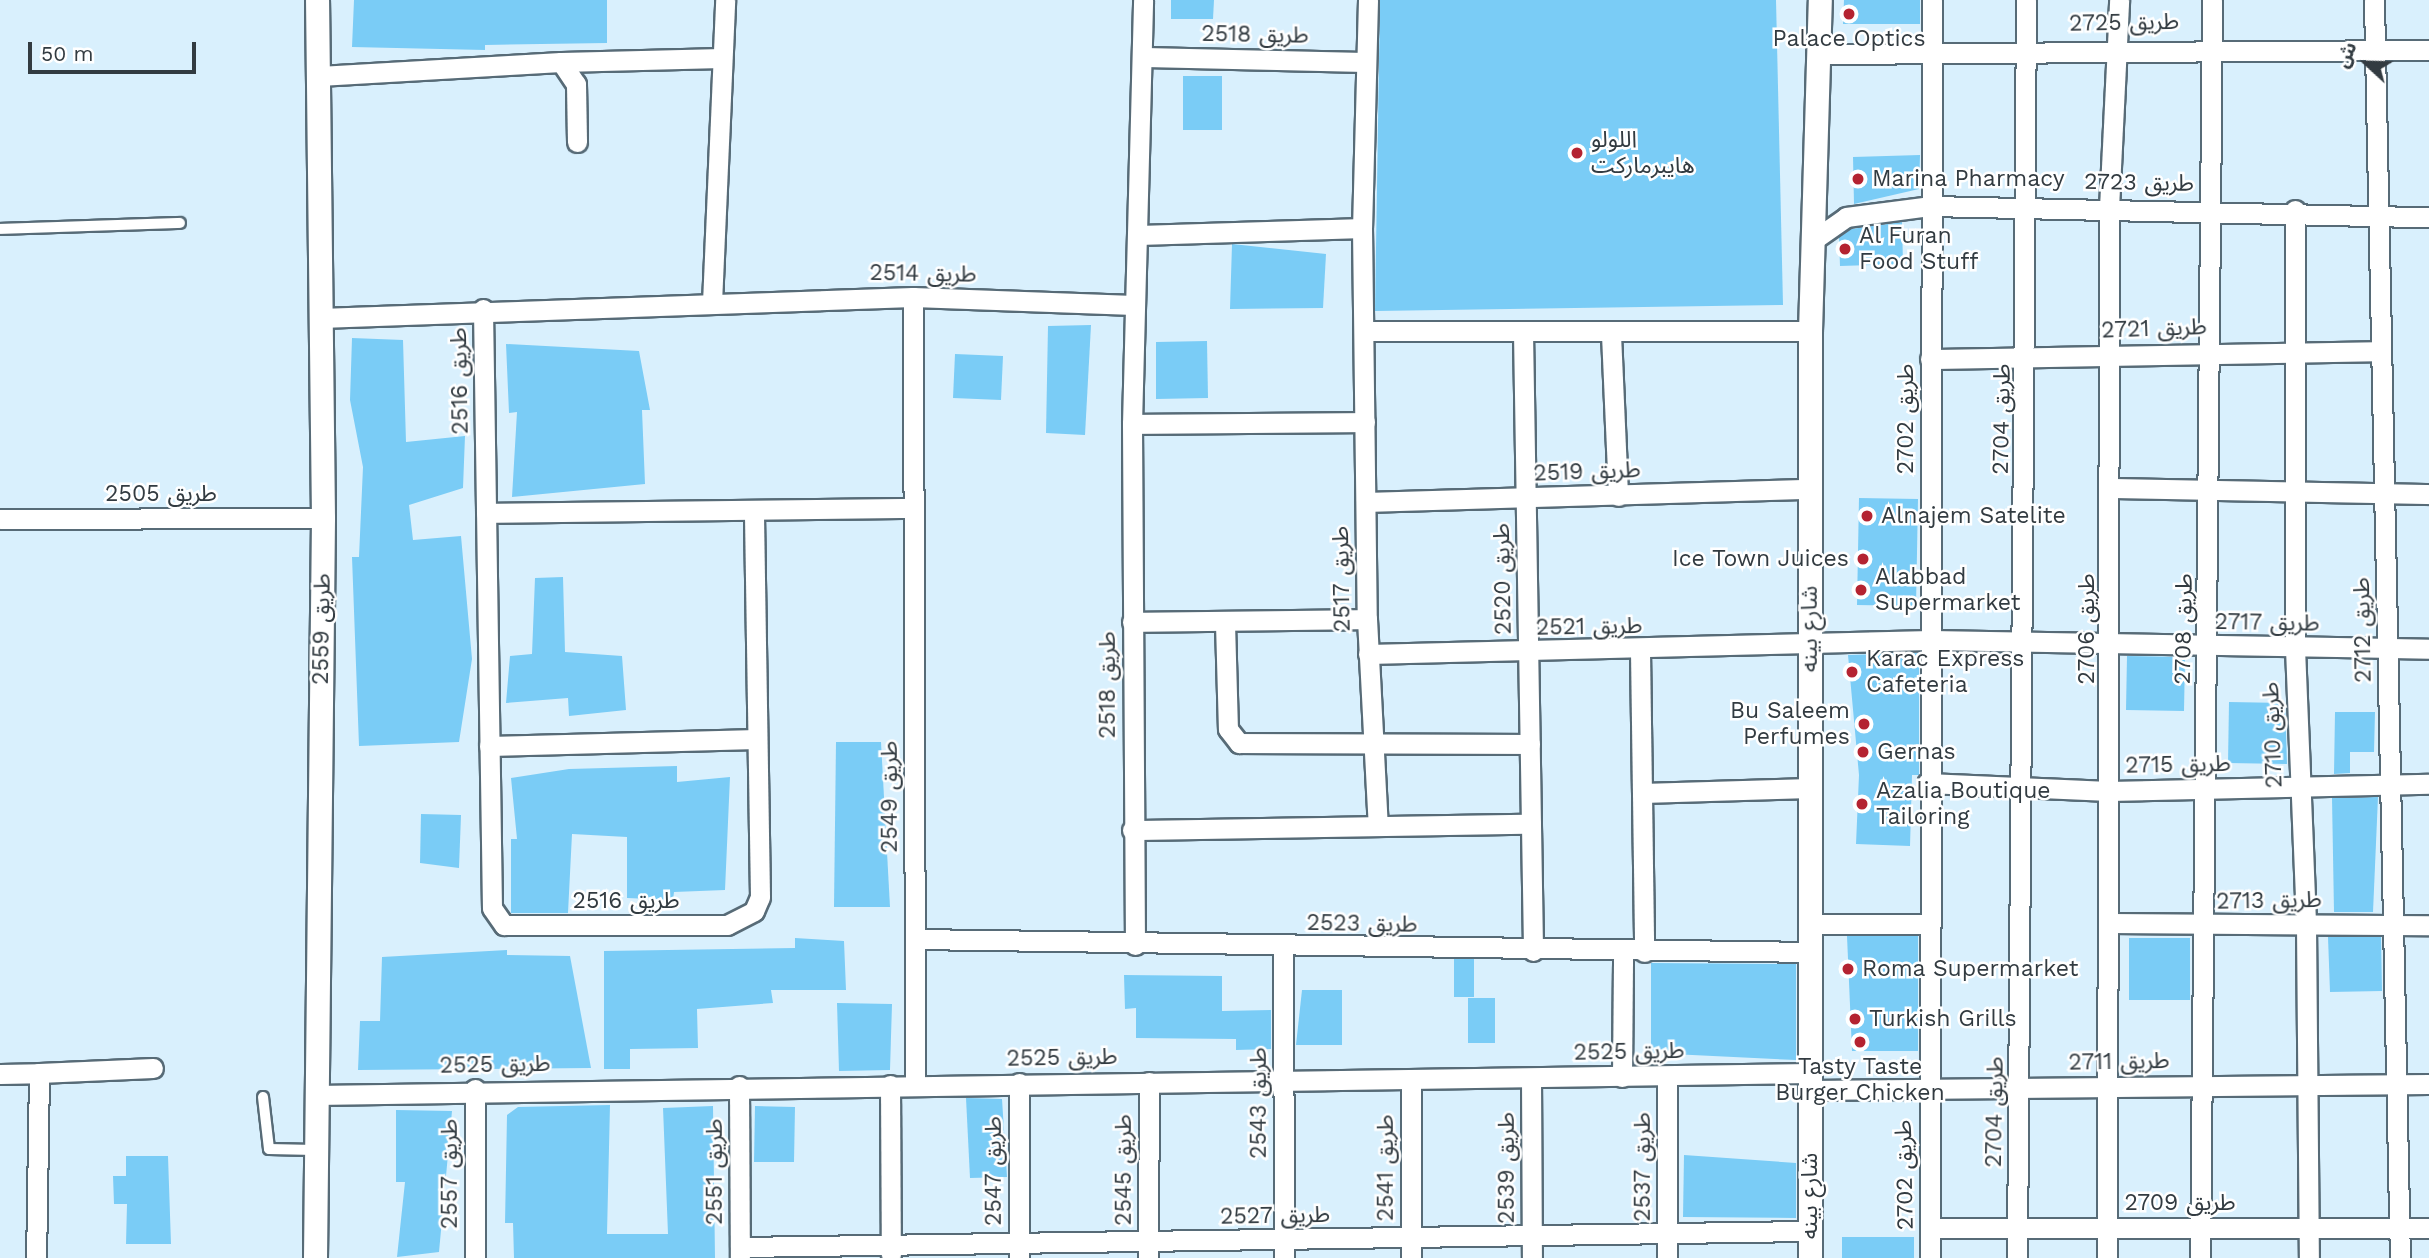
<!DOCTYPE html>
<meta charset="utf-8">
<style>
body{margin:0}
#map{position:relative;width:2429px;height:1258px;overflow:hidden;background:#d9f0fd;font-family:"Work Sans","Noto Sans Arabic",sans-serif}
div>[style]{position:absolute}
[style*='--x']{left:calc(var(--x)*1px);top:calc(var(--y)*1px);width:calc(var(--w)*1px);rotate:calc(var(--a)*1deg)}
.building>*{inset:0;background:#7accf6}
.roads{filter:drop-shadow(2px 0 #576b77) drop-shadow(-2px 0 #576b77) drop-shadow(0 2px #576b77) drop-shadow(0 -2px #576b77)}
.service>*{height:10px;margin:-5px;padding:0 5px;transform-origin:5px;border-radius:5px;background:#fff}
.minor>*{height:19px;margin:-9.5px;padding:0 9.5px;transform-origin:9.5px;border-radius:9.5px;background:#fff}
.tertiary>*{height:23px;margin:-11.5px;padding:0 11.5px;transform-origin:11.5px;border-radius:11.5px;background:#fff}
.dots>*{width:19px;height:19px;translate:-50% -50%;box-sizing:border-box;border:4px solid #fff;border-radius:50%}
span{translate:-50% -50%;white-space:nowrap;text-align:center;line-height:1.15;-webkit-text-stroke:5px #fff;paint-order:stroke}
.street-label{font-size:23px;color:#323b41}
.poi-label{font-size:23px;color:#323b41}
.left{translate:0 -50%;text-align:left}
.right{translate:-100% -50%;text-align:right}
.north{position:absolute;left:2331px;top:28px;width:70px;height:70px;-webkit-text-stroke:5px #fff;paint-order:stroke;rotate:292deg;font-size:19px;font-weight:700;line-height:28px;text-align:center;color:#323b41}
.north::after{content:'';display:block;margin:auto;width:24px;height:32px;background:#323b41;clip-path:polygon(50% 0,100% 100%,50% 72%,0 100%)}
.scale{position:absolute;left:28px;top:42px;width:168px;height:32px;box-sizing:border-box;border:4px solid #323b41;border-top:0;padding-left:9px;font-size:21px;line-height:24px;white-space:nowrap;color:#323b41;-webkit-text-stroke:5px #fff;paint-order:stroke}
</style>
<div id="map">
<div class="building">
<i style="clip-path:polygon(354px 0,607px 0,607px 43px,485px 45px,485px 50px,352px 47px)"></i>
<i style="clip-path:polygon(1171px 0,1214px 0,1213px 19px,1171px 19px)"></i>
<i style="clip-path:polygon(1380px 0,1776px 0,1783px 305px,1375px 311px)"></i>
<i style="clip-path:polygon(1844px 0,1920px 0,1920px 24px,1843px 24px)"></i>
<i style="clip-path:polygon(1183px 76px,1222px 76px,1222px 130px,1183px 130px)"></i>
<i style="clip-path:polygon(1920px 155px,1919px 189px,1854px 204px,1853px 157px)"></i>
<i style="clip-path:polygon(1902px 222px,1903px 264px,1840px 266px,1839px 237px,1851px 229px)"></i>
<i style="clip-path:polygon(1232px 244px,1326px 254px,1323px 308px,1230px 309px)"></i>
<i style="clip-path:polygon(1091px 325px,1085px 435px,1046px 433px,1048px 326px)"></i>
<i style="clip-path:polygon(352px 338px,403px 340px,406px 442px,465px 436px,463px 488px,409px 505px,413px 540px,461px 536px,472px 659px,459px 742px,359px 746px,352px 557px,359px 557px,363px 467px,350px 400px)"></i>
<i style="clip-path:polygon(1207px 341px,1208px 398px,1156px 399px,1156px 342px)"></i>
<i style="clip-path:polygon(506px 344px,639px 351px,650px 410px,642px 410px,645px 484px,512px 497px,517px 412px,509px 413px)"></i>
<i style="clip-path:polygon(955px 354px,1003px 356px,1001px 400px,953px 398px)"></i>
<i style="clip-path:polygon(1859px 498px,1918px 499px,1916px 606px,1857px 605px)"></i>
<i style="clip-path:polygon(563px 577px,565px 652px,622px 656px,626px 710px,569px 716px,568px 698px,506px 703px,510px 656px,532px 654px,535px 578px)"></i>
<i style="clip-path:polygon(1919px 653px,1919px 775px,1912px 775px,1910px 846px,1856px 844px,1859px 775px,1848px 655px)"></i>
<i style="clip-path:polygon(2127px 656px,2185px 657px,2184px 711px,2126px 710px)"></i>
<i style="clip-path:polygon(2229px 702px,2285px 703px,2287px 764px,2228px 763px)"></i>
<i style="clip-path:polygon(2335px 712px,2375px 712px,2374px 752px,2350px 752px,2350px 773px,2334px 774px)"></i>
<i style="clip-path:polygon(836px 742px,881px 742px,890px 907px,834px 907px)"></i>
<i style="clip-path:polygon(677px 766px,677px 782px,730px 777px,725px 890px,674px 892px,673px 900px,627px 898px,627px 837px,572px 834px,568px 913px,511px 913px,511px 839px,517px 839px,511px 778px,569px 769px)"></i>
<i style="clip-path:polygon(2378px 797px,2373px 912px,2334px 912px,2332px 798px)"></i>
<i style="clip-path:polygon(421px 814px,461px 815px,459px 868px,420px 863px)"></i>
<i style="clip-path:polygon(1847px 936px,1918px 936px,1918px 1051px,1852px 1051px)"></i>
<i style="clip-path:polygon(2328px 937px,2381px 937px,2382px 991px,2330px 992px)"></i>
<i style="clip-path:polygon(795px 938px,844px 941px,846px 990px,771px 990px,773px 1003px,697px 1009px,698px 1048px,630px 1049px,630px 1069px,604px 1069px,604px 951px,795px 948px)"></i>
<i style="clip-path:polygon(2129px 938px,2190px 938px,2190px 1000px,2129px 1000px)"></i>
<i style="clip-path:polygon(507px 950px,507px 955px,570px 956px,591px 1068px,358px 1070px,360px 1021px,380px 1021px,382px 957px)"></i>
<i style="clip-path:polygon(1454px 959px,1474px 959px,1474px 997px,1454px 997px)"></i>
<i style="clip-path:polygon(1651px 963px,1796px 964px,1796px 1060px,1651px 1053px)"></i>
<i style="clip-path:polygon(1124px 975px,1222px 976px,1222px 1011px,1271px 1010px,1271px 1049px,1236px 1050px,1236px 1039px,1136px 1038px,1136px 1008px,1125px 1009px)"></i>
<i style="clip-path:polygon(1302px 990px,1342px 990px,1342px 1045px,1296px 1045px)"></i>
<i style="clip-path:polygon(1468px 998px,1495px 998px,1495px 1043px,1468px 1043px)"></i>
<i style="clip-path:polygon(837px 1003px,892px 1004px,890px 1070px,839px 1071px)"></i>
<i style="clip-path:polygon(966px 1098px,1002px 1099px,1007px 1177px,970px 1178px)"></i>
<i style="clip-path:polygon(610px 1105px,607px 1234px,668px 1234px,663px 1108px,713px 1106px,715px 1258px,514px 1258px,513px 1223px,505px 1223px,507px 1115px,518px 1107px)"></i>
<i style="clip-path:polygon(755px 1106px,795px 1107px,794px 1162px,754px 1162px)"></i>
<i style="clip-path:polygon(396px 1110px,452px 1111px,439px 1252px,397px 1257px,405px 1182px,396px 1182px)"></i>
<i style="clip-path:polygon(1684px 1155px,1796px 1163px,1796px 1218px,1683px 1217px)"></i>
<i style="clip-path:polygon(126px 1156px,168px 1156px,171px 1244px,126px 1244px,127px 1204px,114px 1204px,113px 1176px,126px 1176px)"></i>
<i style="clip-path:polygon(1842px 1237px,1914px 1237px,1914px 1258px,1842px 1258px)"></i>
</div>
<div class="roads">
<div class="service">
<i style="--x:0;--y:229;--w:180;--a:-1.9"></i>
<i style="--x:263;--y:1097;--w:52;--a:83.4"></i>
<i style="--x:269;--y:1149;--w:46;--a:1.2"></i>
</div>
<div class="minor">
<i style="--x:1368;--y:0;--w:228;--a:91.5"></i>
<i style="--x:1362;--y:228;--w:391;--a:89.3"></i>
<i style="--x:1367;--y:619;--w:207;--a:87"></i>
<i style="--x:2374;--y:0;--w:1258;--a:88.82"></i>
<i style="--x:1819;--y:54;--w:610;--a:-0.38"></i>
<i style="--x:1143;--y:57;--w:223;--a:1.3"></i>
<i style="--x:561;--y:62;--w:161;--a:-1.4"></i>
<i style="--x:319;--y:76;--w:242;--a:-3.3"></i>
<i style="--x:561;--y:62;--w:27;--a:56"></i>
<i style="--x:576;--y:84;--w:58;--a:89"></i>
<i style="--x:2295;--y:210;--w:438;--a:90"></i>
<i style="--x:2295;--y:648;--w:277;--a:87.7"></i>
<i style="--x:2306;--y:925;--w:333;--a:89.5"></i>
<i style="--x:1140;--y:235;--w:222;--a:-1.8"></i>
<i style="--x:1815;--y:239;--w:38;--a:-35"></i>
<i style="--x:1846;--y:217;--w:86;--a:-7.4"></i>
<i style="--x:1931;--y:206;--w:498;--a:1.3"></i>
<i style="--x:913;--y:297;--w:788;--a:89.85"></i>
<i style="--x:712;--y:303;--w:303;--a:-87.5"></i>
<i style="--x:483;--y:309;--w:599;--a:89.14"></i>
<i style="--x:492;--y:908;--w:21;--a:55"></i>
<i style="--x:504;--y:925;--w:223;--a:0"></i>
<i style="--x:727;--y:925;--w:30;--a:-27"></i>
<i style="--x:754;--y:911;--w:15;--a:-67"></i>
<i style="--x:760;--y:897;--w:384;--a:-90.9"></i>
<i style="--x:320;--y:318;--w:593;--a:-2.03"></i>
<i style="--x:913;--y:297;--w:221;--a:2.1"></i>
<i style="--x:1364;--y:331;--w:446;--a:0"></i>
<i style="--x:1523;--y:332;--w:619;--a:89.07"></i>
<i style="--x:1611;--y:334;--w:162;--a:87.5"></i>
<i style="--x:1930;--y:359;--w:450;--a:-1"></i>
<i style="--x:1132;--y:424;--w:233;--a:-0.5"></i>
<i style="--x:2110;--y:488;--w:319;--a:1.1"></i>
<i style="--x:1366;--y:502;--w:444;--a:-1.7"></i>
<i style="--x:486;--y:513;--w:427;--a:-0.7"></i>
<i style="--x:0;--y:519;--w:323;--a:-0.2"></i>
<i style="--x:1132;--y:622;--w:235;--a:-0.7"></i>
<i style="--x:1225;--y:623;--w:106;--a:88.4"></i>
<i style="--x:1228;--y:729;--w:18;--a:52"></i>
<i style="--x:1239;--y:743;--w:291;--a:0.2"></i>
<i style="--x:1640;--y:651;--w:301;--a:89.2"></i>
<i style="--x:1368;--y:654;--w:563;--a:-1.42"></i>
<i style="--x:1931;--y:640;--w:498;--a:1"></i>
<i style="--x:489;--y:746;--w:268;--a:-1.5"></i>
<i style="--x:1927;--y:783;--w:182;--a:2.5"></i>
<i style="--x:2109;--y:791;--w:320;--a:-1.3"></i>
<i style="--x:1642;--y:793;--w:168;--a:-1.7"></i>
<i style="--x:1132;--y:830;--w:399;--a:-0.9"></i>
<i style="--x:2110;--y:923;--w:319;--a:0.4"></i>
<i style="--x:1810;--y:924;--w:118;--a:0"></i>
<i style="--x:915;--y:939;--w:894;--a:0.83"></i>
<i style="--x:1135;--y:945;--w:521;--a:-90.33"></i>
<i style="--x:1132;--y:424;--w:424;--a:-88.5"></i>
<i style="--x:1283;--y:947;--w:311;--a:89.8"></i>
<i style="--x:39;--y:1073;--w:114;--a:-2.5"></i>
<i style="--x:0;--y:1074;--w:39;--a:-1"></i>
<i style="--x:39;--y:1073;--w:185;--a:90.9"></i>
<i style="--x:1667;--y:1076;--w:182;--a:90"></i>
<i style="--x:1622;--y:1077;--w:125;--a:-89.5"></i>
<i style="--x:1531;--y:1078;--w:180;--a:89.7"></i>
<i style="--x:1019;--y:1083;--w:175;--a:90"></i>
<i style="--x:890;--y:1085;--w:170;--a:89.7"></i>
<i style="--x:739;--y:1086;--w:172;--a:89.7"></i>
<i style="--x:475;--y:1089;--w:169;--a:90"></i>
<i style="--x:1810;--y:1090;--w:619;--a:-0.56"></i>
<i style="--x:315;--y:1095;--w:1495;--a:-0.84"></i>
<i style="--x:1930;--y:1228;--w:499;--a:0"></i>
<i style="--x:740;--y:1247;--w:1070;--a:-0.86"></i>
<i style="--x:1148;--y:1258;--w:176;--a:-89.7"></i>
<i style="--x:1411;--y:1258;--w:179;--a:-90"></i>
<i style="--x:1930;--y:1258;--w:1258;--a:-89.91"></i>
<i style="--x:2017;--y:1258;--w:1258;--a:-89.59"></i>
<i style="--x:2107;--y:1258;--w:1050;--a:-89.89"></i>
<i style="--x:2109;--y:208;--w:208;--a:-87.2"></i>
<i style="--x:2200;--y:1258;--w:1258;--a:-89.45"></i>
</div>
<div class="tertiary">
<i style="--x:315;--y:1258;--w:740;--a:-89.38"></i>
<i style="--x:323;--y:518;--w:518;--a:-90.66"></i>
<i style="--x:1810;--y:1258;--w:927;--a:-90"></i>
<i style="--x:1810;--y:331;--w:331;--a:-88.3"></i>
</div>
</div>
<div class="dots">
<i style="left:1849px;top:14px;background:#b42331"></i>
<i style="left:1577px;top:153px;background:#b42331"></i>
<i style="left:1858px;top:179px;background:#b42331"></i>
<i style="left:1845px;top:249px;background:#b42331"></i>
<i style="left:1867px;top:516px;background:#b42331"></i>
<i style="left:1863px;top:559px;background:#b42331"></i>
<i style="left:1861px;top:590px;background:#b42331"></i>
<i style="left:1852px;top:672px;background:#b42331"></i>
<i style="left:1864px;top:724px;background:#b42331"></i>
<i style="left:1863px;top:752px;background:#b42331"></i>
<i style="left:1862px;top:804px;background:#b42331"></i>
<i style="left:1848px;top:969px;background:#b42331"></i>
<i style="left:1855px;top:1019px;background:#b42331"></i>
<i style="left:1860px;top:1042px;background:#b42331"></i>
</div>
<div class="street-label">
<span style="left:2124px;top:23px;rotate:-1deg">طريق 2725</span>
<span style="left:1255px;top:35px;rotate:1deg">طريق 2518</span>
<span style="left:2139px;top:183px;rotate:1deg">طريق 2723</span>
<span style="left:923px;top:274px;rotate:1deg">طريق 2514</span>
<span style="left:2154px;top:329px;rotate:-2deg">طريق 2721</span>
<span style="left:460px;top:381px;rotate:-91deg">طريق 2516</span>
<span style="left:1906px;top:419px;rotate:-90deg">طريق 2702</span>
<span style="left:2002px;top:419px;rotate:-89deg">طريق 2704</span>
<span style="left:1587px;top:472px;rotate:-2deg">طريق 2519</span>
<span style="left:161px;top:494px">طريق 2505</span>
<span style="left:1342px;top:579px;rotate:-91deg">طريق 2517</span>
<span style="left:1503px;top:579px;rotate:-91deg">طريق 2520</span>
<span style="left:2267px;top:623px;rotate:1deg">طريق 2717</span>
<span style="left:1589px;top:627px;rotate:-1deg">طريق 2521</span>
<span style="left:322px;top:629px;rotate:-89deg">طريق 2559</span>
<span style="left:1810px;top:629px;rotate:-90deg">شارع بينه</span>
<span style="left:2087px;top:629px;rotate:-90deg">طريق 2706</span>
<span style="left:2184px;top:629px;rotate:-89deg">طريق 2708</span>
<span style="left:2363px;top:630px;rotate:-91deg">طريق 2712</span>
<span style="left:1108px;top:685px;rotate:-90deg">طريق 2518</span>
<span style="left:2273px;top:735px;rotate:-92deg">طريق 2710</span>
<span style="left:2178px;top:765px;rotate:-1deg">طريق 2715</span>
<span style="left:890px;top:797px;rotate:-90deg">طريق 2549</span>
<span style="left:626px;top:901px">طريق 2516</span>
<span style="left:2269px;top:901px;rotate:-1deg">طريق 2713</span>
<span style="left:1362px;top:924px;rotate:1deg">طريق 2523</span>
<span style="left:1629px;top:1052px;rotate:-1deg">طريق 2525</span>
<span style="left:1062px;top:1058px;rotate:-1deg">طريق 2525</span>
<span style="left:2119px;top:1062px;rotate:-1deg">طريق 2711</span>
<span style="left:495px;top:1065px;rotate:-1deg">طريق 2525</span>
<span style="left:1259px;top:1103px;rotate:-90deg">طريق 2543</span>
<span style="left:1995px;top:1112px;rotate:-89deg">طريق 2704</span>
<span style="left:1643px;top:1167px;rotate:-90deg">طريق 2537</span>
<span style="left:1386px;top:1168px;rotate:-90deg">طريق 2541</span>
<span style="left:1507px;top:1168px;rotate:-90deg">طريق 2539</span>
<span style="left:1124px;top:1170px;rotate:-90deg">طريق 2545</span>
<span style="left:994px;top:1171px;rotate:-90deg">طريق 2547</span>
<span style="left:715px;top:1172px;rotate:-90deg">طريق 2551</span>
<span style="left:450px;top:1174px;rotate:-90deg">طريق 2557</span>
<span style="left:1905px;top:1175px;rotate:-91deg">طريق 2702</span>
<span style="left:1810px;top:1196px;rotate:-90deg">شارع بينه</span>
<span style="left:2180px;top:1203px">طريق 2709</span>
<span style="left:1275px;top:1216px;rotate:-1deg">طريق 2527</span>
</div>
<div class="poi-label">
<span style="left:1849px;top:39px">Palace Optics</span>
<span class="left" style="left:1591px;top:153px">اللولو<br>هايبرماركت</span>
<span class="left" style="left:1872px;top:179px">Marina Pharmacy</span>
<span class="left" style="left:1859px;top:249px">Al Furan<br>Food Stuff</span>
<span class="left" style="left:1881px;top:516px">Alnajem Satelite</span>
<span class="right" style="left:1849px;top:559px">Ice Town Juices</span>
<span class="left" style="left:1875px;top:590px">Alabbad<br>Supermarket</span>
<span class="left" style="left:1866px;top:672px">Karac Express<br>Cafeteria</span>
<span class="right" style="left:1850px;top:724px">Bu Saleem<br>Perfumes</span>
<span class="left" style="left:1877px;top:752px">Gernas</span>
<span class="left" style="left:1876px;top:804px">Azalia Boutique<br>Tailoring</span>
<span class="left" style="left:1862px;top:969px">Roma Supermarket</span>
<span class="left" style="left:1869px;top:1019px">Turkish Grills</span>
<span style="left:1860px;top:1080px">Tasty Taste<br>Burger Chicken</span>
</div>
<div class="north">ش</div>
<div class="scale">50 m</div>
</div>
